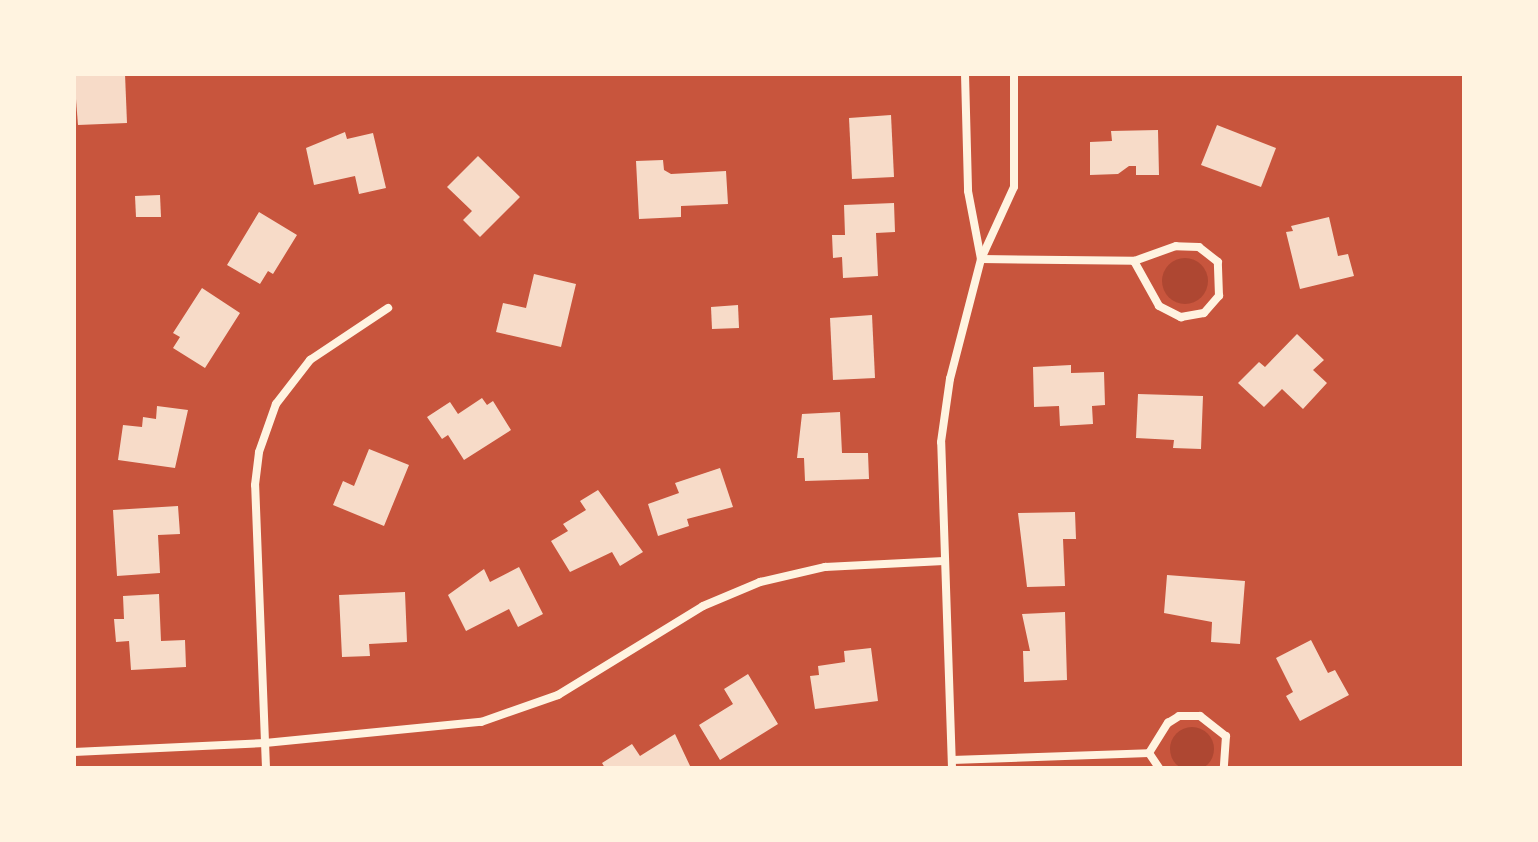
<!DOCTYPE html>
<style>
body{margin:0}
#map{position:relative;width:1538px;height:842px;overflow:hidden;background:#c8553d;font-family:Manrope,sans-serif}
div>[style]{position:absolute}
[style*='--x']{left:calc(var(--x)*1px);top:calc(var(--y)*1px);width:calc(var(--w)*1px);rotate:calc(var(--a)*1deg)}
.green>*{inset:0;background:#ae4732}
.round{border-radius:50%}
.building>*{inset:0;background:#f7dbc8}
.minor>*{height:8px;margin:-4px;padding:0 4px;transform-origin:4px;border-radius:4px;background:#fff3e0}
span{translate:-50% -50%;white-space:nowrap;text-align:center;line-height:1.15;-webkit-text-stroke:6px #fff3e0;paint-order:stroke}
.frame{position:absolute;inset:0;border:76px solid #fff3e0;pointer-events:none}
</style>
<div id="map">
<div class="green">
<i class="round" style="left:1162px;top:258px;width:46px;height:46px"></i>
<i class="round" style="left:1170px;top:727px;width:44px;height:44px"></i>
</div>
<div class="building">
<i style="clip-path:polygon(74px 74px,125px 74px,127px 123px,78px 125px)"></i>
<i style="clip-path:polygon(891px 115px,894px 177px,852px 179px,849px 118px)"></i>
<i style="clip-path:polygon(1217px 125px,1276px 148px,1261px 187px,1201px 165px)"></i>
<i style="clip-path:polygon(1158px 130px,1159px 175px,1136px 175px,1136px 166px,1129px 166px,1118px 174px,1090px 175px,1090px 142px,1112px 141px,1111px 131px)"></i>
<i style="clip-path:polygon(345px 132px,347px 139px,373px 133px,386px 188px,359px 194px,355px 176px,314px 185px,306px 148px)"></i>
<i style="clip-path:polygon(478px 156px,520px 197px,480px 237px,463px 220px,472px 211px,447px 187px)"></i>
<i style="clip-path:polygon(663px 160px,664px 170px,671px 174px,726px 171px,728px 204px,681px 206px,681px 217px,639px 219px,636px 161px)"></i>
<i style="clip-path:polygon(160px 195px,161px 217px,136px 217px,135px 196px)"></i>
<i style="clip-path:polygon(894px 203px,895px 232px,876px 233px,878px 276px,843px 278px,842px 257px,833px 258px,832px 235px,845px 235px,844px 205px)"></i>
<i style="clip-path:polygon(259px 212px,297px 235px,273px 274px,268px 271px,260px 284px,227px 265px)"></i>
<i style="clip-path:polygon(1329px 217px,1338px 256px,1348px 254px,1354px 276px,1300px 289px,1286px 232px,1293px 231px,1291px 226px)"></i>
<i style="clip-path:polygon(534px 274px,576px 284px,561px 347px,496px 332px,503px 303px,526px 308px)"></i>
<i style="clip-path:polygon(202px 288px,240px 313px,205px 368px,173px 348px,180px 337px,173px 333px)"></i>
<i style="clip-path:polygon(738px 305px,739px 328px,712px 329px,711px 307px)"></i>
<i style="clip-path:polygon(872px 315px,875px 378px,833px 380px,830px 318px)"></i>
<i style="clip-path:polygon(1297px 334px,1324px 360px,1313px 370px,1327px 383px,1303px 409px,1282px 389px,1264px 407px,1238px 383px,1259px 362px,1265px 367px)"></i>
<i style="clip-path:polygon(1071px 365px,1071px 373px,1104px 372px,1105px 405px,1092px 406px,1093px 424px,1060px 426px,1059px 406px,1034px 407px,1033px 367px)"></i>
<i style="clip-path:polygon(1138px 394px,1203px 396px,1201px 449px,1173px 448px,1174px 440px,1136px 438px)"></i>
<i style="clip-path:polygon(482px 398px,487px 405px,493px 401px,511px 430px,464px 460px,448px 435px,442px 439px,427px 417px,450px 402px,458px 414px)"></i>
<i style="clip-path:polygon(157px 406px,188px 410px,175px 468px,118px 460px,123px 425px,142px 427px,143px 417px,156px 419px)"></i>
<i style="clip-path:polygon(840px 412px,842px 453px,868px 453px,869px 479px,805px 481px,804px 458px,797px 458px,802px 414px)"></i>
<i style="clip-path:polygon(369px 449px,409px 465px,384px 526px,333px 505px,343px 481px,354px 486px)"></i>
<i style="clip-path:polygon(720px 468px,733px 507px,687px 519px,689px 526px,658px 536px,648px 504px,679px 493px,675px 483px)"></i>
<i style="clip-path:polygon(598px 490px,643px 552px,620px 566px,612px 552px,570px 572px,551px 541px,568px 531px,563px 524px,586px 510px,580px 501px)"></i>
<i style="clip-path:polygon(178px 506px,180px 534px,158px 535px,160px 573px,117px 576px,113px 510px)"></i>
<i style="clip-path:polygon(1075px 512px,1076px 539px,1063px 539px,1065px 586px,1027px 587px,1018px 513px)"></i>
<i style="clip-path:polygon(519px 567px,543px 614px,518px 627px,509px 609px,466px 631px,448px 595px,484px 569px,490px 582px)"></i>
<i style="clip-path:polygon(1167px 575px,1245px 581px,1240px 644px,1211px 642px,1212px 622px,1164px 613px)"></i>
<i style="clip-path:polygon(405px 592px,407px 642px,369px 644px,370px 656px,342px 657px,339px 595px)"></i>
<i style="clip-path:polygon(159px 594px,161px 641px,185px 640px,186px 667px,131px 670px,129px 641px,116px 642px,114px 619px,124px 619px,123px 596px)"></i>
<i style="clip-path:polygon(1065px 612px,1067px 680px,1024px 682px,1023px 651px,1030px 651px,1022px 614px)"></i>
<i style="clip-path:polygon(1311px 640px,1328px 673px,1335px 670px,1349px 695px,1300px 721px,1286px 696px,1293px 692px,1276px 658px)"></i>
<i style="clip-path:polygon(871px 648px,878px 701px,815px 709px,810px 676px,819px 675px,818px 666px,845px 662px,844px 651px)"></i>
<i style="clip-path:polygon(748px 674px,778px 724px,720px 760px,699px 725px,733px 704px,724px 689px)"></i>
<i style="clip-path:polygon(675px 734px,691px 768px,605px 768px,602px 763px,632px 744px,640px 756px)"></i>
</div>
<div class="minor">
<i style="--x:965;--y:74;--w:117;--a:88.5"></i>
<i style="--x:968;--y:191;--w:69;--a:79.2"></i>
<i style="--x:981;--y:259;--w:79;--a:-65.4"></i>
<i style="--x:1014;--y:187;--w:113;--a:-90"></i>
<i style="--x:74;--y:752;--w:191;--a:-2.7"></i>
<i style="--x:265;--y:743;--w:217;--a:-5.6"></i>
<i style="--x:481;--y:722;--w:82;--a:-19.3"></i>
<i style="--x:558;--y:695;--w:170;--a:-31.5"></i>
<i style="--x:703;--y:606;--w:62;--a:-22.8"></i>
<i style="--x:760;--y:582;--w:67;--a:-13"></i>
<i style="--x:825;--y:567;--w:119;--a:-2.9"></i>
<i style="--x:1149;--y:753;--w:36;--a:-58"></i>
<i style="--x:1168;--y:723;--w:13;--a:-32"></i>
<i style="--x:1179;--y:716;--w:21;--a:0"></i>
<i style="--x:1200;--y:716;--w:33;--a:38"></i>
<i style="--x:1226;--y:736;--w:32;--a:94"></i>
<i style="--x:1149;--y:753;--w:18;--a:56"></i>
<i style="--x:952;--y:760;--w:197;--a:-2"></i>
<i style="--x:266;--y:768;--w:283;--a:-92.2"></i>
<i style="--x:255;--y:485;--w:33;--a:-83"></i>
<i style="--x:259;--y:452;--w:51;--a:-70.5"></i>
<i style="--x:276;--y:404;--w:56;--a:-52.3"></i>
<i style="--x:310;--y:360;--w:94;--a:-33.7"></i>
<i style="--x:952;--y:768;--w:326;--a:-91.9"></i>
<i style="--x:941;--y:442;--w:64;--a:-81.9"></i>
<i style="--x:950;--y:379;--w:124;--a:-75.5"></i>
<i style="--x:981;--y:259;--w:153;--a:0.7"></i>
<i style="--x:1134;--y:261;--w:51;--a:60.9"></i>
<i style="--x:1159;--y:306;--w:25;--a:27"></i>
<i style="--x:1181;--y:317;--w:23;--a:-10"></i>
<i style="--x:1204;--y:313;--w:23;--a:-49"></i>
<i style="--x:1219;--y:296;--w:34;--a:-92"></i>
<i style="--x:1218;--y:262;--w:24;--a:-142"></i>
<i style="--x:1199;--y:247;--w:23;--a:-178"></i>
<i style="--x:1176;--y:246;--w:45;--a:160.3"></i>
</div>
<div class="frame"></div>
</div>
